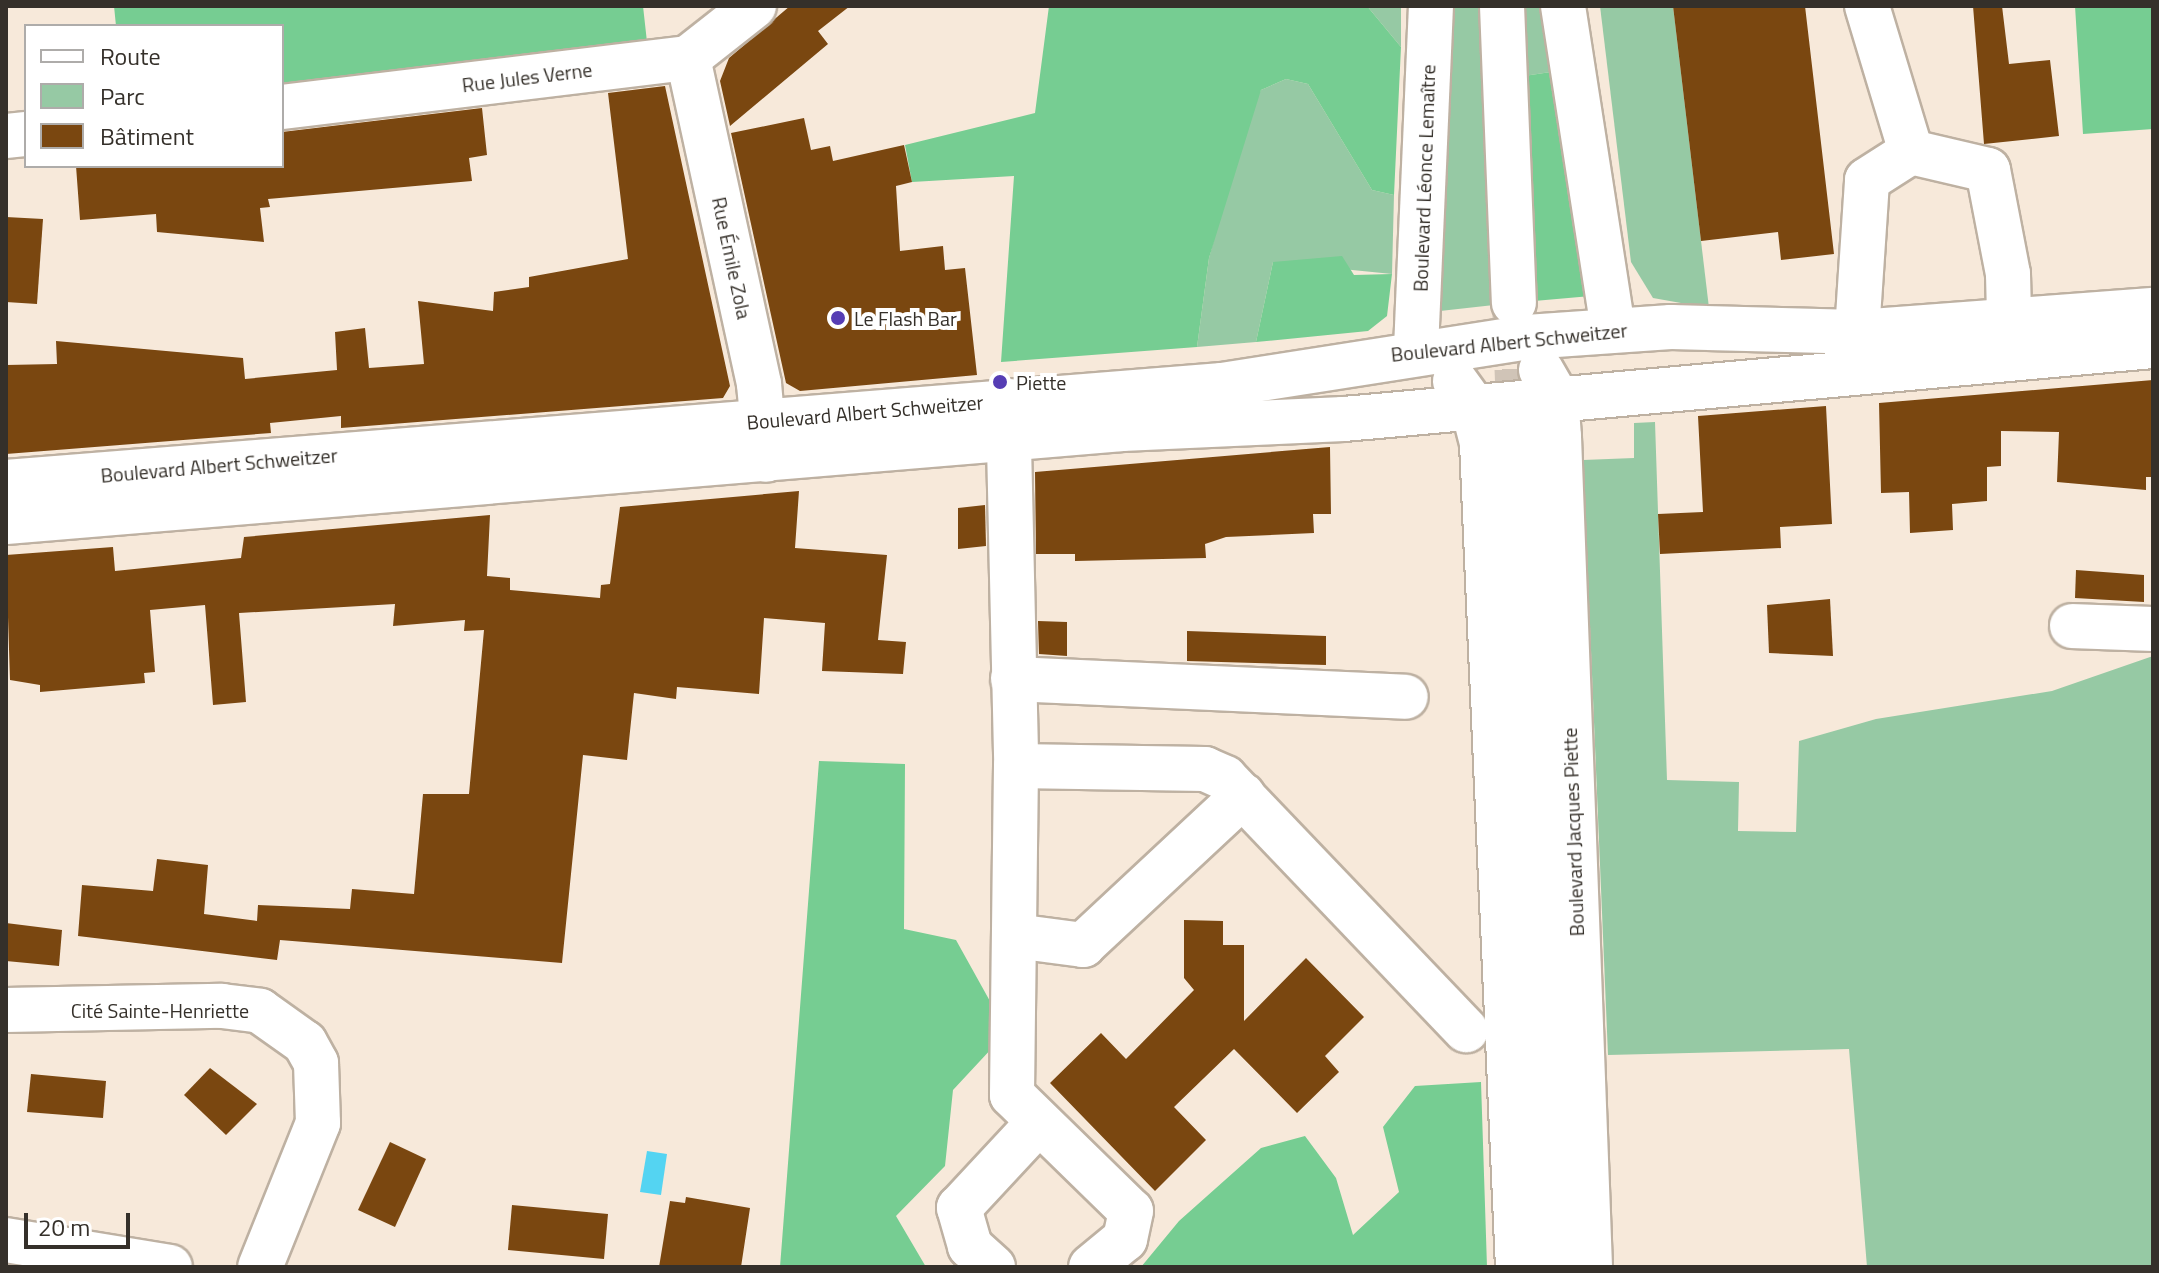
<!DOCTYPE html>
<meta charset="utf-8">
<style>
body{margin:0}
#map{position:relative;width:2159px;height:1273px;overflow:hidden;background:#f7e9da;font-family:"Titillium Web",sans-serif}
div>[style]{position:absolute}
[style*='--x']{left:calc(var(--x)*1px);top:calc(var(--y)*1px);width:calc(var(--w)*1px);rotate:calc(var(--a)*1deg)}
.green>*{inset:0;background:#96c9a4}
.forest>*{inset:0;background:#76cd92}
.water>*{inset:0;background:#54d4f2}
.building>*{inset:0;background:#7a4710}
.minor-tunnel>*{height:44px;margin-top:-22px;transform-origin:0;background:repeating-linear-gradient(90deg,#d0c4b7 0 44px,transparent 0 66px)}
.roads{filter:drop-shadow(2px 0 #beb1a2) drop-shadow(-2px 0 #beb1a2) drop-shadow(0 2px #beb1a2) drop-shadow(0 -2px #beb1a2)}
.minor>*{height:44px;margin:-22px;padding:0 22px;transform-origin:22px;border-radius:22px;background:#fff}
.major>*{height:44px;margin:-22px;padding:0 22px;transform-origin:22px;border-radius:22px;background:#fff}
.dots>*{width:22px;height:22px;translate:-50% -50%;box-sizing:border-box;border:4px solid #fff;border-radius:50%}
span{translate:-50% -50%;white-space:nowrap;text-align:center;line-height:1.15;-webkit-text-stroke:8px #fff;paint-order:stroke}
.street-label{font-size:20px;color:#35302a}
.poi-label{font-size:20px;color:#35302a}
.left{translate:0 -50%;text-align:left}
.frame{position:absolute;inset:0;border:8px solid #35302a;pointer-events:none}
.legend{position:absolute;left:24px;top:24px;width:260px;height:144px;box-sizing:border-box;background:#fff;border:2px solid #aeacaa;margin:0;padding:10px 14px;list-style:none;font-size:24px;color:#35302a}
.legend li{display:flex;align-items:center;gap:16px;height:40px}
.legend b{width:40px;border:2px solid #aeacaa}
.scale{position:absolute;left:24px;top:1213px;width:106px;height:36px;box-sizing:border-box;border:4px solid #35302a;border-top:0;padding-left:10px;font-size:24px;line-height:28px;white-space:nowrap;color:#35302a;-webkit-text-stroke:6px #fff;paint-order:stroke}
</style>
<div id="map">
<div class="green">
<i style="clip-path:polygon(1367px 6px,1401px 6px,1401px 47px)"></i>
<i style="clip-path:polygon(1443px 6px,1483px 6px,1494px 305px,1431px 312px)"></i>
<i style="clip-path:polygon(1521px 6px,1556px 6px,1564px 70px,1524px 76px)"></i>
<i style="clip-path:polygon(1600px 6px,1673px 6px,1709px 308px,1653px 298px,1631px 262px)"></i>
<i style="clip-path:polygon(1286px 79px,1308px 84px,1372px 190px,1394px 195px,1392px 274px,1273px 262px,1256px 342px,1197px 347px,1209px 258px,1248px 114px,1261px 90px)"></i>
<i style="clip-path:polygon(1655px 422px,1667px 780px,1739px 782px,1738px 831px,1796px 832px,1799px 741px,1876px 719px,2052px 691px,2153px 656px,2153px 1267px,1867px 1267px,1849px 1049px,1608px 1055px,1583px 460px,1634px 458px,1634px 423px)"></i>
</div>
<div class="forest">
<i style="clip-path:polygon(114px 6px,643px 6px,647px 42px,282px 85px,282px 26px,116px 26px)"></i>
<i style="clip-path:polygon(1049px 6px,1367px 6px,1401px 47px,1394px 195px,1372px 190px,1308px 84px,1286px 79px,1261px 90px,1209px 258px,1197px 347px,1001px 362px,1014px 176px,912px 182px,905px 145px,1035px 113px)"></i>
<i style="clip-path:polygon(2075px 6px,2153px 6px,2153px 129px,2083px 134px)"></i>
<i style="clip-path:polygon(1564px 70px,1591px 296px,1534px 301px,1524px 76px)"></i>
<i style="clip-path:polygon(1342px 256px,1354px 275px,1392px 274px,1387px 316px,1368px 331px,1256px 342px,1273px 262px)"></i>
<i style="clip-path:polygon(819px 761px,905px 764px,904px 929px,956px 940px,991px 1003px,993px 1047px,953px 1090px,945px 1166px,896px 1216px,926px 1267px,780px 1267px)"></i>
<i style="clip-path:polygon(1481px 1082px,1487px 1267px,1141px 1267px,1179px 1221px,1261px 1148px,1305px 1136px,1336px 1178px,1353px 1235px,1399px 1192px,1383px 1127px,1415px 1086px)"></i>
</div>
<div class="water">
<i style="clip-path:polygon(647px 1151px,667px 1154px,661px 1195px,640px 1192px)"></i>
</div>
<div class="building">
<i style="clip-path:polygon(790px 6px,850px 6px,818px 31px,828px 44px,730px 126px,720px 81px,729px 58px)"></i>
<i style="clip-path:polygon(1673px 6px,1805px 6px,1834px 254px,1781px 260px,1778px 232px,1701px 241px)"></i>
<i style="clip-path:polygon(1973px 6px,2002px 6px,2009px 64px,2050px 60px,2059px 136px,1984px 144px)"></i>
<i style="clip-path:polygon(665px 86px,730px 386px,723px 398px,341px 428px,341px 416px,270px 423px,271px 433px,6px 454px,6px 365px,57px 364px,56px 341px,243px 358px,245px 379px,337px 370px,335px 332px,365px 328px,369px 368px,424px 364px,418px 301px,493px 311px,494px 292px,529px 287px,529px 277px,628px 259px,608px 93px)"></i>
<i style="clip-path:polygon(482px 108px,487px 155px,469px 158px,472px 181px,268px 199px,270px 207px,260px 208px,264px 242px,157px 232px,156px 214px,80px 220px,76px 166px,282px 166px,282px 132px)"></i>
<i style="clip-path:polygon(804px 118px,811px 150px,830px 146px,833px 161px,904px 145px,912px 182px,896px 186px,900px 251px,943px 246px,945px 270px,965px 268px,977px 375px,800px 391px,786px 383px,731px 133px)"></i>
<i style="clip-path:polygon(6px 217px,43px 219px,37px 304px,6px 302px)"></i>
<i style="clip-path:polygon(2153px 380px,2153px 477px,2146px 477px,2146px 490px,2057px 482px,2059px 432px,2001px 431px,2001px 466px,1987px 467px,1987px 501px,1952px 504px,1953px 530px,1910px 533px,1909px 492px,1881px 493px,1879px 403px)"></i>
<i style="clip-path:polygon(1826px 406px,1832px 524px,1780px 527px,1781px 548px,1660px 554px,1658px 514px,1703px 512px,1698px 416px)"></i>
<i style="clip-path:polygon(1330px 447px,1331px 514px,1313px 514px,1314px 533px,1226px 537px,1205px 544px,1206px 558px,1075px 561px,1075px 554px,1036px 554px,1035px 472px)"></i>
<i style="clip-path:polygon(799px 491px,795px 548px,887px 555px,878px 640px,906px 642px,903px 674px,822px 671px,825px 623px,764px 618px,759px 694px,677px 687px,676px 699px,634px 693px,627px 760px,583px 755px,562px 963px,280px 940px,277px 960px,78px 936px,82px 885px,153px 891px,157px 859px,208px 865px,204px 914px,257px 921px,258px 905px,350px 909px,352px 889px,414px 894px,423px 794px,469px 794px,484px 630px,464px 631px,465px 620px,393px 626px,395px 604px,239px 613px,246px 702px,213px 705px,205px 605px,150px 610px,155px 672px,144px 673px,145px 683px,40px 692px,40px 685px,10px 680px,6px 555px,113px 547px,115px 571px,241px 558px,244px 537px,490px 515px,487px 576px,510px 578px,510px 590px,600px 598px,601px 585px,610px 584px,620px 507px)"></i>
<i style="clip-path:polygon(985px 505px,986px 546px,958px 549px,958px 508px)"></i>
<i style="clip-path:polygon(2076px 570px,2144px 575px,2144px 602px,2075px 598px)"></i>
<i style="clip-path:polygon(1830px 599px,1833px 656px,1769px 653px,1767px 605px)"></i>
<i style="clip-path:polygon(1038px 621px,1067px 622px,1067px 656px,1039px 654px)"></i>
<i style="clip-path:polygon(1187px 631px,1326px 636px,1326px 665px,1187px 661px)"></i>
<i style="clip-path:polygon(1184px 920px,1223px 921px,1223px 945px,1244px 945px,1244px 1021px,1306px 958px,1364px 1017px,1325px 1056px,1339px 1072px,1297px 1113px,1234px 1049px,1174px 1107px,1206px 1140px,1155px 1191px,1050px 1083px,1101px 1033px,1126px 1059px,1194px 990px,1184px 978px)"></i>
<i style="clip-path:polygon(6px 923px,62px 930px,59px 966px,6px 961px)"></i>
<i style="clip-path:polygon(210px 1068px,257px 1104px,226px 1135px,184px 1095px)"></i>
<i style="clip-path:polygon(31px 1074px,106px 1081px,103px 1118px,27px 1112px)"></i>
<i style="clip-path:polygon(390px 1142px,426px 1159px,395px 1227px,358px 1210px)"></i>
<i style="clip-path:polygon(686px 1197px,750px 1208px,741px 1267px,659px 1267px,670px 1201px,685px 1203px)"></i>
<i style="clip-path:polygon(512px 1205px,608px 1214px,604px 1259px,508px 1250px)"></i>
</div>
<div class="minor-tunnel">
<i style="--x:1514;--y:303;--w:128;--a:87.8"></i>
</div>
<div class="roads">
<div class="minor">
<i style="--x:1502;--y:6;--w:297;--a:87.7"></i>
<i style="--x:1563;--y:6;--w:328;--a:81.2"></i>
<i style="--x:1867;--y:6;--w:152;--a:73.2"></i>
<i style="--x:1911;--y:152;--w:79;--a:13.2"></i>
<i style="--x:1988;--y:170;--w:106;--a:79.1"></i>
<i style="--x:2008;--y:274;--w:83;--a:88.6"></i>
<i style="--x:688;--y:58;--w:334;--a:77.7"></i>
<i style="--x:759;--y:384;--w:76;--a:84.7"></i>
<i style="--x:282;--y:107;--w:409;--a:-6.9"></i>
<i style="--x:688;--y:58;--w:84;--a:-38.2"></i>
<i style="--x:6;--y:136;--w:20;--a:-6"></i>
<i style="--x:1857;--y:332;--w:152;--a:-86.2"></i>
<i style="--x:1867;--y:180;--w:52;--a:-32.5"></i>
<i style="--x:1416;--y:349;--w:343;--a:-87.5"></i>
<i style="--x:1008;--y:401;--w:365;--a:88.7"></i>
<i style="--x:1016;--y:766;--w:329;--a:90.7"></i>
<i style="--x:1012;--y:1095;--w:166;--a:44.3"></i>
<i style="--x:1131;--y:1211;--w:29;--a:102"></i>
<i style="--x:1125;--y:1239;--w:44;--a:140.5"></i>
<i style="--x:1519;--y:431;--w:837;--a:87.6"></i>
<i style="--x:2072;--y:626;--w:81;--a:2.1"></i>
<i style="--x:1013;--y:679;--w:393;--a:2.6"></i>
<i style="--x:1016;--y:766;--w:189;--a:0.9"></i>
<i style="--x:1205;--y:769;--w:22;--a:24"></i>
<i style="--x:1225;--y:778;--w:349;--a:46.3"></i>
<i style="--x:1015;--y:936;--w:69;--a:7.5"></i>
<i style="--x:1083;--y:945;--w:219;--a:-43"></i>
<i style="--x:6;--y:1010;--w:216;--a:-1.1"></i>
<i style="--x:222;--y:1006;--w:38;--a:7"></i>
<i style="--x:260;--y:1011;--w:55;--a:35.4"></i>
<i style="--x:305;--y:1043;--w:23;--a:61"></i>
<i style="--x:316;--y:1063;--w:60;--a:88.1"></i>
<i style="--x:318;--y:1123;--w:155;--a:111.9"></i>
<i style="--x:6;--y:1240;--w:166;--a:9.3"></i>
<i style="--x:993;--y:1267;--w:31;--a:-138"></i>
<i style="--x:970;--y:1246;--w:40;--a:-106"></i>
<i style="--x:959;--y:1208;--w:113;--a:-47.1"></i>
</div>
<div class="major">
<i style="--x:1541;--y:370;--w:30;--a:60"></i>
<i style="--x:1556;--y:396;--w:41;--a:85.8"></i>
<i style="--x:1559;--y:437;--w:831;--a:87.86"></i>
<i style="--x:1455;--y:381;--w:29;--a:54"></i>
<i style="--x:1472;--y:404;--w:40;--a:75.6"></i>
<i style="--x:1482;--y:443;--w:825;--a:87.5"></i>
<i style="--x:6;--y:482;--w:1220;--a:-4.56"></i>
<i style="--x:1222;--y:385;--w:309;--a:-8.9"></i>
<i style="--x:1527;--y:337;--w:144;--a:-4"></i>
<i style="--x:1671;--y:327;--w:186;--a:1.5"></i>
<i style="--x:1857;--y:332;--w:297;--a:-4.3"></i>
<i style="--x:6;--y:522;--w:1120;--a:-4.76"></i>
<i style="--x:1122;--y:429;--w:222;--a:-2.6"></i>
<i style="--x:1344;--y:419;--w:812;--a:-5.16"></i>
</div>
</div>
<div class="dots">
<i style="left:838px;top:318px;background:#563db4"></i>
<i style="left:1000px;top:382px;background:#563db4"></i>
</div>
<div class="street-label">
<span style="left:527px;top:77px;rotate:-7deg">Rue Jules Verne</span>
<span style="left:1424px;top:178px;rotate:-88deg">Boulevard Léonce Lemaître</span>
<span style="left:732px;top:258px;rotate:78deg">Rue Émile Zola</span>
<span style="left:1509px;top:342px;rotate:-6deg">Boulevard Albert Schweitzer</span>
<span style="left:865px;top:412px;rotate:-5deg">Boulevard Albert Schweitzer</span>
<span style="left:219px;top:465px;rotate:-5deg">Boulevard Albert Schweitzer</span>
<span style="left:1573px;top:832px;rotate:-92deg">Boulevard Jacques Piette</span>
<span style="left:160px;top:1010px">Cité Sainte-Henriette</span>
</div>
<div class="poi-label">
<span class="left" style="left:854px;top:318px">Le Flash Bar</span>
<span class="left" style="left:1016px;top:382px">Piette</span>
</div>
<div class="frame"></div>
<ul class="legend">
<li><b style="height:10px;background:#fff"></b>Route</li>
<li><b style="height:22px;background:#96c9a4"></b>Parc</li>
<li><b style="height:22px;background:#7a4710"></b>Bâtiment</li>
</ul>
<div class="scale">20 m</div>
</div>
